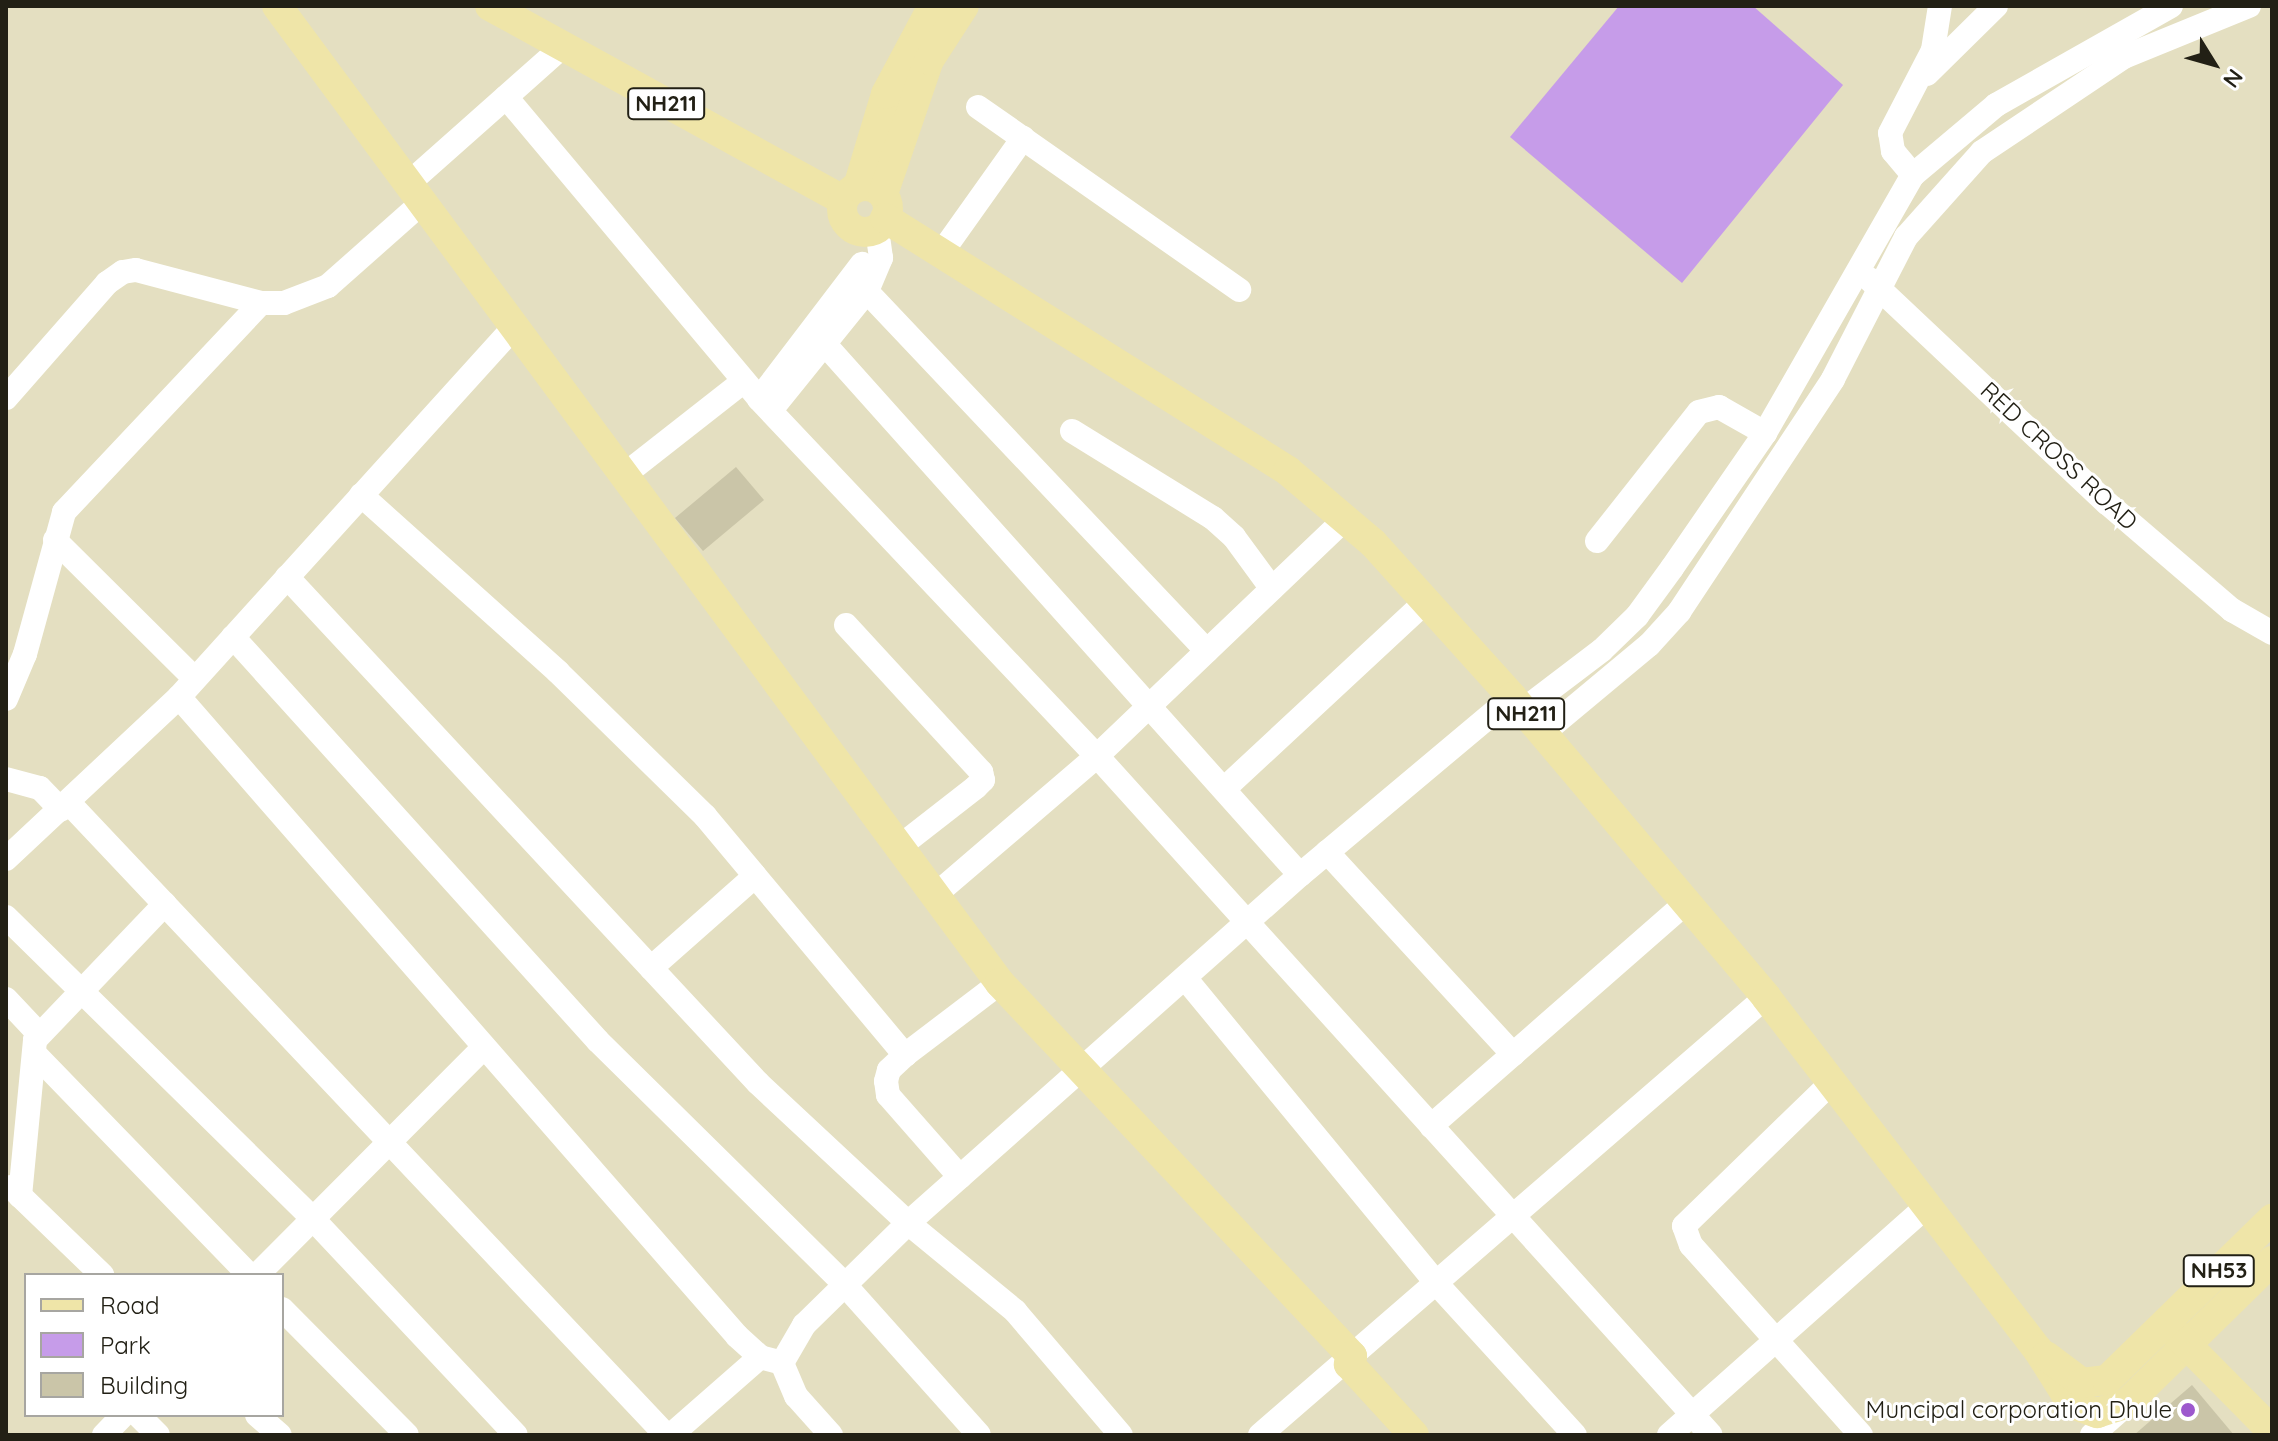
<!DOCTYPE html>
<style>
body{margin:0}
#map{position:relative;width:2278px;height:1441px;overflow:hidden;background:#e4dfc1;font-family:Quicksand,sans-serif}
div>[style]{position:absolute}
[style*='--x']{left:calc(var(--x)*1px);top:calc(var(--y)*1px);width:calc(var(--w)*1px);rotate:calc(var(--a)*1deg)}
.green>*{inset:0;background:#c69ce9}
.building>*{inset:0;background:#cac5a8}
.minor>*{height:24px;margin:-12px;padding:0 12px;transform-origin:12px;border-radius:12px;background:#fff}
.major>*{height:30px;margin:-15px;padding:0 15px;transform-origin:15px;border-radius:15px;background:#efe5a8}
.major>.ring{margin:-15px;padding:0;box-sizing:content-box;background:none;border:30px solid #efe5a8;border-radius:50%}
.dots>*{width:22px;height:22px;translate:-50% -50%;box-sizing:border-box;border:4px solid #fff;border-radius:50%}
span{translate:-50% -50%;white-space:nowrap;text-align:center;line-height:1.15;-webkit-text-stroke:6px #fff;paint-order:stroke}
.shield-label span{padding:2px 6px;background:#fff;border:2px solid;border-radius:6px;-webkit-text-stroke-width:0}
.shield-label{font-size:22px;color:#222015;font-weight:700}
.street-label{font-size:24px;color:#222015}
.poi-label{font-size:24px;color:#222015}
.right{translate:-100% -50%;text-align:right}
.frame{position:absolute;inset:0;border:8px solid #222015;pointer-events:none}
.legend{position:absolute;left:24px;top:1273px;width:260px;height:144px;box-sizing:border-box;background:#fff;border:2px solid #a7a6a1;margin:0;padding:10px 14px;list-style:none;font-size:24px;color:#222015}
.legend li{display:flex;align-items:center;gap:16px;height:40px}
.legend b{width:40px;border:2px solid #a7a6a1}
.north{position:absolute;left:2174px;top:24px;width:80px;height:80px;-webkit-text-stroke:6px #fff;paint-order:stroke;rotate:127deg;font-size:22px;font-weight:700;line-height:32px;text-align:center;color:#222015}
.north::after{content:'';display:block;margin:auto;width:28px;height:36px;background:#222015;clip-path:polygon(50% 0,100% 100%,50% 72%,0 100%)}
</style>
<div id="map">
<div class="green">
<i style="clip-path:polygon(1619px 6px,1753px 6px,1843px 85px,1682px 283px,1510px 137px)"></i>
</div>
<div class="building">
<i style="clip-path:polygon(736px 467px,764px 500px,703px 551px,675px 518px)"></i>
<i style="clip-path:polygon(2192px 1385px,2234px 1435px,2134px 1435px)"></i>
</div>
<div class="minor">
<i style="--x:1927;--y:74;--w:97;--a:-44.6"></i>
<i style="--x:506;--y:97;--w:394;--a:50"></i>
<i style="--x:759;--y:399;--w:492;--a:46.6"></i>
<i style="--x:1097;--y:756;--w:915;--a:47.88"></i>
<i style="--x:978;--y:107;--w:319;--a:35"></i>
<i style="--x:1913;--y:175;--w:31;--a:-130"></i>
<i style="--x:1893;--y:151;--w:18;--a:-99"></i>
<i style="--x:1890;--y:133;--w:93;--a:-62.6"></i>
<i style="--x:1933;--y:50;--w:45;--a:-81"></i>
<i style="--x:409;--y:183;--w:205;--a:-41.6"></i>
<i style="--x:942;--y:252;--w:140;--a:-54.6"></i>
<i style="--x:855;--y:279;--w:512;--a:46.58"></i>
<i style="--x:1869;--y:279;--w:327;--a:43.3"></i>
<i style="--x:2107;--y:503;--w:165;--a:40.6"></i>
<i style="--x:2232;--y:610;--w:46;--a:29.9"></i>
<i style="--x:813;--y:331;--w:730;--a:48.16"></i>
<i style="--x:6;--y:398;--w:153;--a:-48.7"></i>
<i style="--x:107;--y:283;--w:19;--a:-35"></i>
<i style="--x:123;--y:272;--w:13;--a:-9"></i>
<i style="--x:136;--y:270;--w:129;--a:14.8"></i>
<i style="--x:261;--y:303;--w:23;--a:0"></i>
<i style="--x:284;--y:303;--w:47;--a:-21.1"></i>
<i style="--x:328;--y:286;--w:127;--a:-41.5"></i>
<i style="--x:759;--y:399;--w:170;--a:-52.7"></i>
<i style="--x:771;--y:410;--w:153;--a:-51.1"></i>
<i style="--x:867;--y:291;--w:36;--a:-67"></i>
<i style="--x:881;--y:258;--w:30;--a:-98"></i>
<i style="--x:1072;--y:431;--w:166;--a:31.7"></i>
<i style="--x:1213;--y:518;--w:28;--a:42"></i>
<i style="--x:1234;--y:537;--w:64;--a:53.8"></i>
<i style="--x:624;--y:475;--w:152;--a:-38.1"></i>
<i style="--x:361;--y:495;--w:265;--a:41.9"></i>
<i style="--x:558;--y:672;--w:206;--a:44.4"></i>
<i style="--x:705;--y:816;--w:312;--a:50.1"></i>
<i style="--x:55;--y:540;--w:197;--a:44.8"></i>
<i style="--x:1597;--y:541;--w:164;--a:-51.7"></i>
<i style="--x:1699;--y:412;--w:21;--a:-14"></i>
<i style="--x:1719;--y:407;--w:53;--a:29.5"></i>
<i style="--x:287;--y:577;--w:691;--a:47.05"></i>
<i style="--x:758;--y:1083;--w:205;--a:43"></i>
<i style="--x:908;--y:1223;--w:139;--a:39.4"></i>
<i style="--x:1015;--y:1311;--w:163;--a:49.5"></i>
<i style="--x:846;--y:625;--w:200;--a:47.4"></i>
<i style="--x:981;--y:772;--w:8;--a:76"></i>
<i style="--x:983;--y:780;--w:10;--a:135"></i>
<i style="--x:976;--y:787;--w:98;--a:142.1"></i>
<i style="--x:233;--y:637;--w:544;--a:47.9"></i>
<i style="--x:598;--y:1041;--w:347;--a:44.6"></i>
<i style="--x:845;--y:1285;--w:201;--a:48.2"></i>
<i style="--x:179;--y:697;--w:848;--a:48.87"></i>
<i style="--x:737;--y:1336;--w:31;--a:42"></i>
<i style="--x:760;--y:1357;--w:23;--a:15"></i>
<i style="--x:6;--y:699;--w:49;--a:-67.1"></i>
<i style="--x:25;--y:654;--w:147;--a:-74.6"></i>
<i style="--x:64;--y:512;--w:287;--a:-46.7"></i>
<i style="--x:1523;--y:710;--w:99;--a:-37.2"></i>
<i style="--x:1602;--y:650;--w:49;--a:-44.2"></i>
<i style="--x:1637;--y:616;--w:59;--a:-53.9"></i>
<i style="--x:1672;--y:568;--w:164;--a:-55.4"></i>
<i style="--x:1765;--y:433;--w:297;--a:-60.2"></i>
<i style="--x:1913;--y:175;--w:109;--a:-40.1"></i>
<i style="--x:1996;--y:105;--w:201;--a:-29.5"></i>
<i style="--x:1542;--y:734;--w:139;--a:-39.8"></i>
<i style="--x:1649;--y:645;--w:45;--a:-47.7"></i>
<i style="--x:1679;--y:612;--w:279;--a:-56.5"></i>
<i style="--x:1833;--y:379;--w:160;--a:-62.8"></i>
<i style="--x:1906;--y:237;--w:114;--a:-48.2"></i>
<i style="--x:1982;--y:152;--w:171;--a:-33.8"></i>
<i style="--x:2124;--y:57;--w:135;--a:-22.2"></i>
<i style="--x:6;--y:779;--w:35;--a:15"></i>
<i style="--x:40;--y:788;--w:30;--a:46"></i>
<i style="--x:1224;--y:789;--w:272;--a:-42.9"></i>
<i style="--x:69;--y:803;--w:869;--a:46.63"></i>
<i style="--x:1327;--y:852;--w:275;--a:47.4"></i>
<i style="--x:6;--y:859;--w:237;--a:-43.1"></i>
<i style="--x:179;--y:697;--w:501;--a:-47.83"></i>
<i style="--x:935;--y:895;--w:213;--a:-40.6"></i>
<i style="--x:1097;--y:756;--w:344;--a:-43.7"></i>
<i style="--x:6;--y:917;--w:431;--a:44.5"></i>
<i style="--x:313;--y:1219;--w:296;--a:46.8"></i>
<i style="--x:651;--y:968;--w:139;--a:-41.5"></i>
<i style="--x:1185;--y:978;--w:395;--a:50.5"></i>
<i style="--x:1436;--y:1283;--w:206;--a:47.6"></i>
<i style="--x:6;--y:999;--w:48;--a:46.7"></i>
<i style="--x:34;--y:1053;--w:309;--a:45.9"></i>
<i style="--x:1831;--y:1083;--w:205;--a:135.8"></i>
<i style="--x:1684;--y:1226;--w:20;--a:70"></i>
<i style="--x:1691;--y:1245;--w:255;--a:48.2"></i>
<i style="--x:1431;--y:1126;--w:339;--a:-41.2"></i>
<i style="--x:960;--y:1177;--w:109;--a:-131.3"></i>
<i style="--x:888;--y:1095;--w:14;--a:-98"></i>
<i style="--x:886;--y:1081;--w:11;--a:-75"></i>
<i style="--x:889;--y:1070;--w:22;--a:-43"></i>
<i style="--x:905;--y:1055;--w:119;--a:-37.2"></i>
<i style="--x:11;--y:1187;--w:127;--a:44"></i>
<i style="--x:20;--y:1196;--w:157;--a:-84.5"></i>
<i style="--x:35;--y:1040;--w:188;--a:-46.3"></i>
<i style="--x:257;--y:1275;--w:320;--a:-45.1"></i>
<i style="--x:282;--y:1309;--w:177;--a:45.2"></i>
<i style="--x:138;--y:1415;--w:28;--a:45"></i>
<i style="--x:257;--y:1415;--w:30;--a:41"></i>
<i style="--x:104;--y:1435;--w:28;--a:-46"></i>
<i style="--x:671;--y:1435;--w:118;--a:-41.2"></i>
<i style="--x:831;--y:1435;--w:52;--a:-131.9"></i>
<i style="--x:796;--y:1396;--w:36;--a:-113"></i>
<i style="--x:782;--y:1363;--w:44;--a:-59.9"></i>
<i style="--x:804;--y:1325;--w:146;--a:-44.4"></i>
<i style="--x:908;--y:1223;--w:524;--a:-41.6"></i>
<i style="--x:1300;--y:875;--w:277;--a:-40"></i>
<i style="--x:1260;--y:1435;--w:669;--a:-40.88"></i>
<i style="--x:1669;--y:1435;--w:342;--a:-41.6"></i>
<i style="--x:2092;--y:1435;--w:45;--a:-41.4"></i>
</div>
<div class="major">
<i style="--x:277;--y:6;--w:1215;--a:53.5"></i>
<i style="--x:1000;--y:983;--w:513;--a:46.66"></i>
<i style="--x:1352;--y:1356;--w:9;--a:111"></i>
<i style="--x:1349;--y:1364;--w:96;--a:47.5"></i>
<i style="--x:490;--y:6;--w:403;--a:28.8"></i>
<i class="ring" style="left:842px;top:186px;width:16px;height:16px"></i>
<i style="--x:858;--y:187;--w:97;--a:-73.2"></i>
<i style="--x:886;--y:94;--w:100;--a:-61.9"></i>
<i style="--x:883;--y:194;--w:142;--a:-71.1"></i>
<i style="--x:929;--y:60;--w:64;--a:-57.1"></i>
<i style="--x:885;--y:218;--w:476;--a:32.1"></i>
<i style="--x:1288;--y:471;--w:111;--a:40.3"></i>
<i style="--x:1373;--y:543;--w:207;--a:47.9"></i>
<i style="--x:1512;--y:697;--w:393;--a:49.7"></i>
<i style="--x:1766;--y:997;--w:446;--a:52.4"></i>
<i style="--x:2038;--y:1350;--w:64;--a:57.8"></i>
<i style="--x:2072;--y:1404;--w:27;--a:20"></i>
<i style="--x:2097;--y:1413;--w:32;--a:-18"></i>
<i style="--x:2127;--y:1403;--w:203;--a:-44.4"></i>
<i style="--x:2175;--y:1333;--w:138;--a:45.3"></i>
<i style="--x:2046;--y:1356;--w:45;--a:36.9"></i>
<i style="--x:2082;--y:1383;--w:25;--a:-7"></i>
<i style="--x:2107;--y:1380;--w:231;--a:-44.3"></i>
</div>
<div class="dots">
<i style="left:2188px;top:1410px;background:#9d58cd"></i>
</div>
<div class="shield-label">
<span style="left:666px;top:104px">NH211</span>
<span style="left:1526px;top:714px">NH211</span>
<span style="left:2219px;top:1271px">NH53</span>
</div>
<div class="street-label">
<span style="left:2059px;top:456px;rotate:43deg">RED CROSS ROAD</span>
</div>
<div class="poi-label">
<span class="right" style="left:2172px;top:1410px">Muncipal corporation Dhule</span>
</div>
<div class="frame"></div>
<ul class="legend">
<li><b style="height:10px;background:#efe5a8"></b>Road</li>
<li><b style="height:22px;background:#c69ce9"></b>Park</li>
<li><b style="height:22px;background:#cac5a8"></b>Building</li>
</ul>
<div class="north">N</div>
</div>
